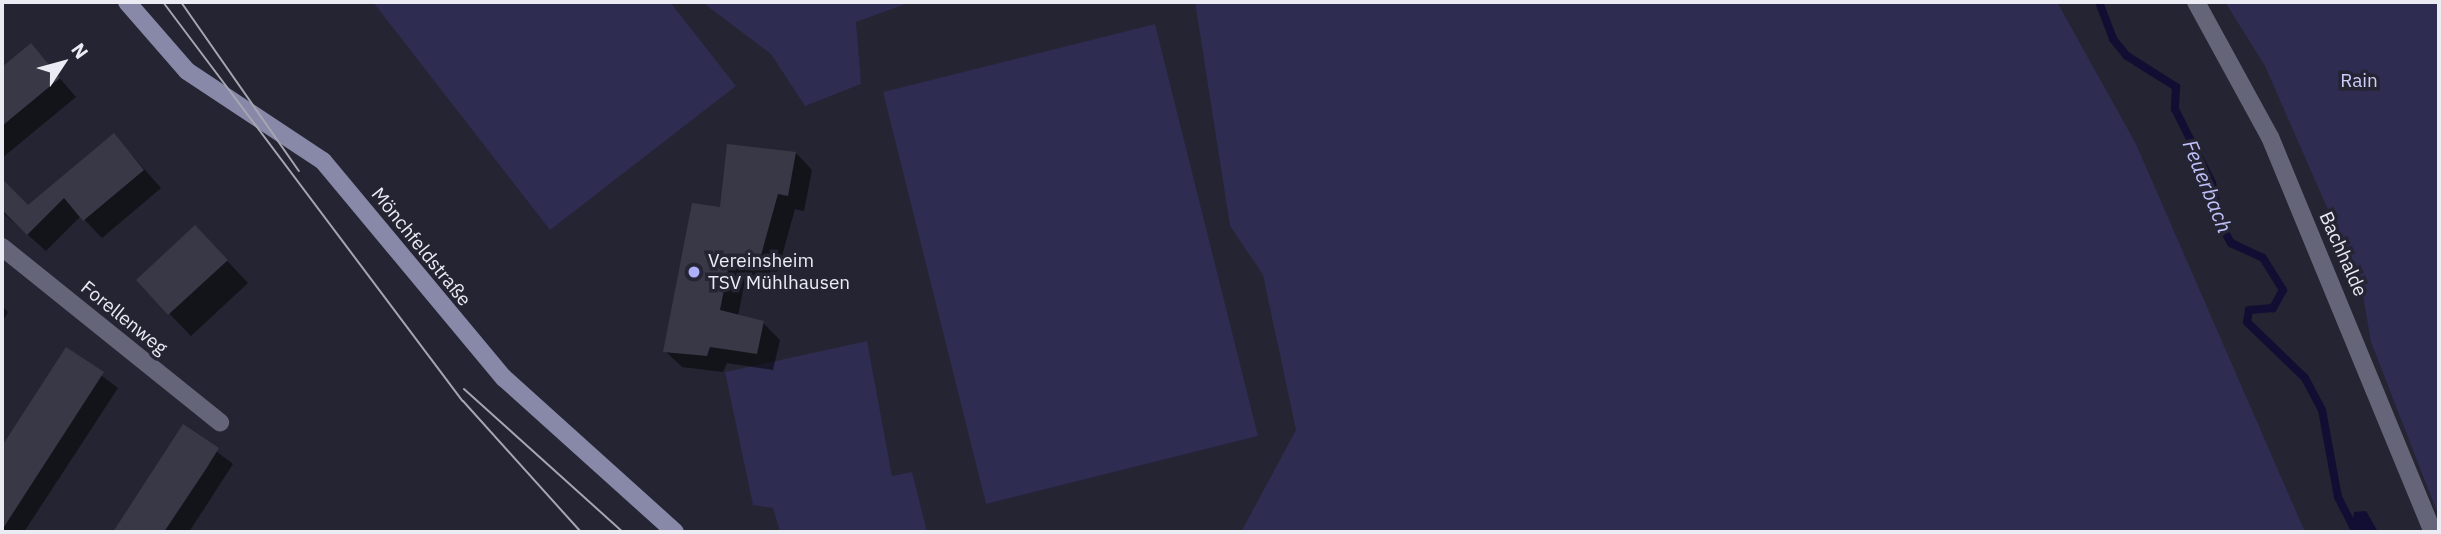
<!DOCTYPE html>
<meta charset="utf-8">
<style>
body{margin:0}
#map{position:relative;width:2441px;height:534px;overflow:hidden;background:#242432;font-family:"IBM Plex Sans",sans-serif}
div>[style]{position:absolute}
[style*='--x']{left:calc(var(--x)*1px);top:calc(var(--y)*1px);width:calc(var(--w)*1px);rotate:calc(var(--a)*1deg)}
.green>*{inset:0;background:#2e2c50}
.water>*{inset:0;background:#120d32}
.shadow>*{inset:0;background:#0007}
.stream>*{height:8px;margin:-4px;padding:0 4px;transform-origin:4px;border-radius:4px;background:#120d32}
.building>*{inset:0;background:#383846}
.minor>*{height:18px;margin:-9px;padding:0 9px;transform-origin:9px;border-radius:9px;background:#656579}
.secondary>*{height:18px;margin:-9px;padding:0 9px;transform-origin:9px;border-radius:9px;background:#8889a8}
.tram>*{height:2px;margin:-1px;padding:0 1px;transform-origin:1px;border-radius:1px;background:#a6a6b1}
.dots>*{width:19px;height:19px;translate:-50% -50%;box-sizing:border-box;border:4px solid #242432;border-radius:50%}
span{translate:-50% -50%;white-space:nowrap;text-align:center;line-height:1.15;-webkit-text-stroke:7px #242432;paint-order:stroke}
.park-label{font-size:19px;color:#cecefa}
.street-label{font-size:19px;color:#ebebf4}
.poi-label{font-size:19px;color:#ebebf4}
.left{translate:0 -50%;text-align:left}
.water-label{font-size:21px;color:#c1c2fb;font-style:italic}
.frame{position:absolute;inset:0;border:4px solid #ebebf4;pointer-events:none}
.north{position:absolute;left:28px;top:28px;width:70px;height:70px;-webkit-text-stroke:5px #242432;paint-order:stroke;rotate:54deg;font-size:19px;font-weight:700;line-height:28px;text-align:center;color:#ebebf4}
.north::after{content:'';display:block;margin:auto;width:24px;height:32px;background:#ebebf4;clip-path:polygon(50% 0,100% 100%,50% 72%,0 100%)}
</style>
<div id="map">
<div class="green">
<i style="clip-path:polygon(373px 2px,670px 2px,736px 86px,550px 230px)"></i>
<i style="clip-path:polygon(702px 2px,911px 2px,856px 22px,861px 84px,805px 106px,771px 54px)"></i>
<i style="clip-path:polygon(1195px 2px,2057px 2px,2136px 144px,2305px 532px,1241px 532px,1296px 430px,1263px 275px,1230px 226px)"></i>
<i style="clip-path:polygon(2225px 2px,2439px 2px,2439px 517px,2371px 342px,2361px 285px,2265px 66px)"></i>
<i style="clip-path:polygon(1155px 24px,1258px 436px,986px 504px,883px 92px)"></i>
<i style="clip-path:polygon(867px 341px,892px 476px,912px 472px,927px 532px,780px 532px,773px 508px,753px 505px,725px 372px)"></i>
</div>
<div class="water">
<i style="clip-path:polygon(2366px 511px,2378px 532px,2352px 532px,2354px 512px)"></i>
</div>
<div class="shadow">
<i style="clip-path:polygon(31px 45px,76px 97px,2px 158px,2px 69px)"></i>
<i style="clip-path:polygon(114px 135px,161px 188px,102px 238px,81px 216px,46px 251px,2px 212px,2px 182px,28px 207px)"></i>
<i style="clip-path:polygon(796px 153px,812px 170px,804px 211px,795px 209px,775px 281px,746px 275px,738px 316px,763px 323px,780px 340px,773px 370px,727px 363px,723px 372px,682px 367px,665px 351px,721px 209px)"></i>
<i style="clip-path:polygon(217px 250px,248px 283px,191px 336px,138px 281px)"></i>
<i style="clip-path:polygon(2px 306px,8px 312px,2px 322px)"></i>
<i style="clip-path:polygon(67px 350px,118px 388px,24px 532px,2px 532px,2px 449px)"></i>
<i style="clip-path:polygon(184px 427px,233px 464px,189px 532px,115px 532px)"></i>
</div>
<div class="stream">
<i style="--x:2099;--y:2;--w:40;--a:69"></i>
<i style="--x:2113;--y:39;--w:22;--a:51"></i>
<i style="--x:2127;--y:56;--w:58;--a:32.3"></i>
<i style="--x:2176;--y:87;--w:22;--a:93"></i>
<i style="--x:2175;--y:109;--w:83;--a:63.4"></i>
<i style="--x:2212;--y:183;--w:43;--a:77.9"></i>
<i style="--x:2221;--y:225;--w:21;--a:61"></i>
<i style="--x:2231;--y:243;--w:35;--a:25"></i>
<i style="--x:2263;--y:258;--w:38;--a:58"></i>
<i style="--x:2283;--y:290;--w:21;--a:119"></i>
<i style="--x:2273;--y:308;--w:24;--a:175"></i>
<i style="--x:2249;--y:310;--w:12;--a:99"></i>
<i style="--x:2247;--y:322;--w:81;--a:44"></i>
<i style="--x:2305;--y:378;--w:36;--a:62"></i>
<i style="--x:2322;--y:410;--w:88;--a:79.6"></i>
<i style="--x:2338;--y:497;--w:39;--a:63"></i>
</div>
<div class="building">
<i style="clip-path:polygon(31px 43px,60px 78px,2px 126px,2px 67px)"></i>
<i style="clip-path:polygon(114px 133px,144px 170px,83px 221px,64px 198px,27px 235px,2px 210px,2px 179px,28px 205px)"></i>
<i style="clip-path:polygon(727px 144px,796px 152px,788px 196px,778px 194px,758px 266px,730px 259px,720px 310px,764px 321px,757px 354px,710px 347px,707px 356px,663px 352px,692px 203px,720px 207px)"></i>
<i style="clip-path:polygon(195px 225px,228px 260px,168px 315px,136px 280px)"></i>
<i style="clip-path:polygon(66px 347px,104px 372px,2px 530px,2px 446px)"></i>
<i style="clip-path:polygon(183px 424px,219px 448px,206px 469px,164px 532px,113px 532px)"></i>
</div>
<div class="minor">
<i style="--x:2196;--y:2;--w:154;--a:61.3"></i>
<i style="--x:2270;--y:137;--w:427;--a:67.6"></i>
<i style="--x:2;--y:247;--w:280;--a:38.8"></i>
</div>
<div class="secondary">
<i style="--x:127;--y:2;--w:91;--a:49"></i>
<i style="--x:187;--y:71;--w:163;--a:33.5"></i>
<i style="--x:323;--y:161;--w:283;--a:50.2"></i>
<i style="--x:504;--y:378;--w:230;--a:42"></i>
</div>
<div class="tram">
<i style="--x:163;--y:2;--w:499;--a:53.1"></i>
<i style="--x:463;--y:401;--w:176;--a:48"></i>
<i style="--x:181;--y:2;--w:206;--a:55.1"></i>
<i style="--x:464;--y:389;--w:214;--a:42"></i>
</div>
<div class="dots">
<i style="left:694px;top:272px;background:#afaefa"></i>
</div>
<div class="park-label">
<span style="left:2359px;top:81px">Rain</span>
</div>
<div class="street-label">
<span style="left:421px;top:247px;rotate:51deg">Mönchfeldstraße</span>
<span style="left:2343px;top:254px;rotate:66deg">Bachhalde</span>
<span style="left:124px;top:318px;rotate:39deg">Forellenweg</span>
</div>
<div class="poi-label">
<span class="left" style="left:708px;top:272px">Vereinsheim<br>TSV Mühlhausen</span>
</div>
<div class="water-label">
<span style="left:2208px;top:186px;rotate:68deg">Feuerbach</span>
</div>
<div class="frame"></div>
<div class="north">N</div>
</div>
